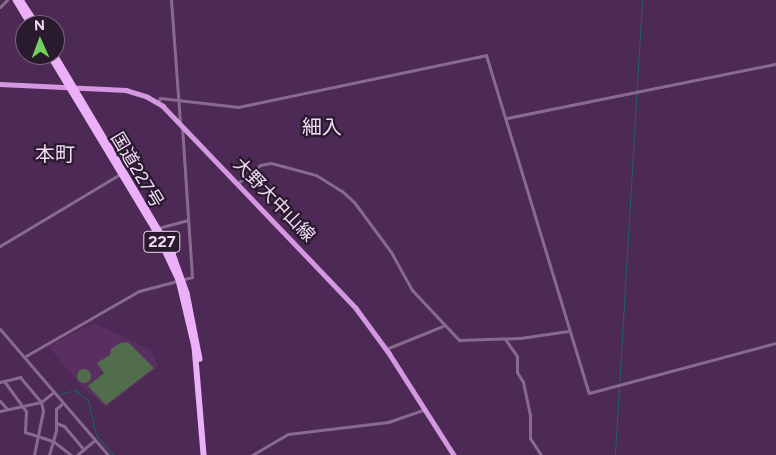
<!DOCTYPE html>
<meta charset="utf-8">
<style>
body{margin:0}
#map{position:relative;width:776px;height:455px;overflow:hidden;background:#4d2955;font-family:Figtree,"Noto Sans JP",sans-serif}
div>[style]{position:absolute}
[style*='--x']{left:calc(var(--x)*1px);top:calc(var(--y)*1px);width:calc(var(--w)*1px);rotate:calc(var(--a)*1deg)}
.built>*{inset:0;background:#592f62}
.green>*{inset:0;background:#526d4c}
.round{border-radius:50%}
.stream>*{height:1px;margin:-0.5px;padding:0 0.5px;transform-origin:0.5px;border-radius:0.5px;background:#1b6367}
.minor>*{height:3px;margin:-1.5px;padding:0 1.5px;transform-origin:1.5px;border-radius:1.5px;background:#886a8f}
.major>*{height:4.5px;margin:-2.25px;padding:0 2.25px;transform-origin:2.25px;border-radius:2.25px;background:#d597e2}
.highway>*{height:5.5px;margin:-2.75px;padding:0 2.75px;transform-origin:2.75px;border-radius:2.75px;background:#ebb0f8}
span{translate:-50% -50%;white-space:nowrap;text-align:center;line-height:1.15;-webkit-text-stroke:4.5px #2a1a2e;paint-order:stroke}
.shield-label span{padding:1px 4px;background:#2a1a2e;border:1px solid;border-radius:4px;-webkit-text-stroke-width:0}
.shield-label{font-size:16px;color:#f0daf5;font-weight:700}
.street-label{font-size:18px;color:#f0daf5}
.quarter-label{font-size:20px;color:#f0daf5}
.north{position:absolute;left:15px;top:15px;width:50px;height:50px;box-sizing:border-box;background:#2a1a2e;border:1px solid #79677e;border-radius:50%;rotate:358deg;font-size:14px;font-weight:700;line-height:20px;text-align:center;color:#f0daf5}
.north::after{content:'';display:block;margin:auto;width:18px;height:22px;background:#72d25d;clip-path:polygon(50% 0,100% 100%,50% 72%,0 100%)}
</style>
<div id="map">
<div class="built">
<i style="clip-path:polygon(94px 323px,151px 350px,158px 367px,106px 407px,83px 388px,48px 346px)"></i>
</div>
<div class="green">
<i style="clip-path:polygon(128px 342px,154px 368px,106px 405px,88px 386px,104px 373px,97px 363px,110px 355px,111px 349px,120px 343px)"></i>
<i class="round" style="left:77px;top:369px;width:14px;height:14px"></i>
</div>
<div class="stream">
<i style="--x:60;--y:394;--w:16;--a:-15"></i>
<i style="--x:75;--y:390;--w:16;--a:38"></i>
<i style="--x:88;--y:400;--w:36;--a:77"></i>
<i style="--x:96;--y:435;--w:26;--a:50"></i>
<i style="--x:615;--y:455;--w:456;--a:-86.6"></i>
</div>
<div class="minor">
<i style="--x:171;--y:0;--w:122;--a:85.8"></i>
<i style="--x:0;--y:7;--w:10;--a:-45"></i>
<i style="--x:158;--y:102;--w:4;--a:-63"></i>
<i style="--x:160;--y:98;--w:79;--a:6.6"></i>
<i style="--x:238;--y:107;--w:253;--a:-11.8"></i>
<i style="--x:486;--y:55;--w:353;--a:73.1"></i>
<i style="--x:589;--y:393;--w:194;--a:-15"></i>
<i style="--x:507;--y:118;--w:274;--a:-11.4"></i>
<i style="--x:238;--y:183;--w:28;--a:-39"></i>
<i style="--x:260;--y:165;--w:11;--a:-10"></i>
<i style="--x:271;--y:163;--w:47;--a:14.9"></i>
<i style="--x:316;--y:175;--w:31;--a:32"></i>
<i style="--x:342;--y:191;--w:16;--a:43"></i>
<i style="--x:354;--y:202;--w:62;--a:53.5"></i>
<i style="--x:391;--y:252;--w:43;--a:61.1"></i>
<i style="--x:412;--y:290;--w:69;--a:46.8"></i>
<i style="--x:459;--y:340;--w:61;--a:-1.9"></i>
<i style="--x:520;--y:338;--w:49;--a:-8.1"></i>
<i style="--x:158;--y:228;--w:31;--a:-15"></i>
<i style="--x:0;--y:246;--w:142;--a:-30.9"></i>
<i style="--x:0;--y:329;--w:166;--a:49.4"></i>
<i style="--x:505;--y:339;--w:21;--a:55"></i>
<i style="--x:517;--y:356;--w:16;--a:90"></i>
<i style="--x:517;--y:372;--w:12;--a:59"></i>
<i style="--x:523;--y:382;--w:34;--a:78"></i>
<i style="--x:530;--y:415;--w:23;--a:90"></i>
<i style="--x:530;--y:438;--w:20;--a:57"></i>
<i style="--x:386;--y:349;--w:61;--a:-22"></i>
<i style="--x:24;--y:357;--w:133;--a:-29.9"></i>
<i style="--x:139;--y:291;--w:55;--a:-14.8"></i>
<i style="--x:192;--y:277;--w:152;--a:-93.8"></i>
<i style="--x:4;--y:381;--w:37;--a:54"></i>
<i style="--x:26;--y:411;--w:21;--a:93"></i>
<i style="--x:25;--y:432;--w:29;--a:18"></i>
<i style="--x:53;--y:441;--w:23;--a:38"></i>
<i style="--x:0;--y:382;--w:21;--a:-14"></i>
<i style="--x:20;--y:377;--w:33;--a:50"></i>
<i style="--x:41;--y:402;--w:9;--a:77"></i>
<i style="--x:43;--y:411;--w:45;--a:101.6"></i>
<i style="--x:0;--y:401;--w:11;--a:49"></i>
<i style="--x:0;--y:411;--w:42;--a:-12.4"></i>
<i style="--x:41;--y:402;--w:16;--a:-38"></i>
<i style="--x:56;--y:423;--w:9;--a:21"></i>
<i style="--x:64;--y:426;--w:31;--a:50"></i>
<i style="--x:49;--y:455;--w:26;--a:-74"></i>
<i style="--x:56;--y:430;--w:21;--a:-90"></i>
<i style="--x:56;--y:409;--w:9;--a:-41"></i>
<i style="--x:77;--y:455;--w:23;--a:-40"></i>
<i style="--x:252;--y:455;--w:42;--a:-30.3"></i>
<i style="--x:288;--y:434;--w:101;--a:-6.8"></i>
<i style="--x:388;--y:422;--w:39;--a:-19"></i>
</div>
<div class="major">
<i style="--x:0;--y:84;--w:126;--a:2.7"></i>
<i style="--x:126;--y:90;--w:21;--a:17"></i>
<i style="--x:146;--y:96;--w:20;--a:30"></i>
<i style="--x:163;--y:106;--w:279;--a:46.3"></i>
<i style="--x:356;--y:308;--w:56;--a:53.7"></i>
<i style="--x:389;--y:353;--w:121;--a:57.5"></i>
</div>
<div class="highway">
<i style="--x:16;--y:0;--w:29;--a:59"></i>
<i style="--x:21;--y:0;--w:30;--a:57"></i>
<i style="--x:50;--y:55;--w:203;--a:58.9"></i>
<i style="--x:155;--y:229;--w:56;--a:64.8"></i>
<i style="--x:179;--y:280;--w:69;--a:76.6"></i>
<i style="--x:195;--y:347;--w:108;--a:85.2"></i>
<i style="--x:55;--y:55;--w:231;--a:59.3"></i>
<i style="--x:173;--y:254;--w:41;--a:70.3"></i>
<i style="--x:187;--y:293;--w:67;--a:78.9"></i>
</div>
<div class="shield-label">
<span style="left:162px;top:242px">227</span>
</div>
<div class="street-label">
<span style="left:137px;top:170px;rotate:59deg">国道227号</span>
<span style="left:274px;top:200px;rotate:46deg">大野大中山線</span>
</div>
<div class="quarter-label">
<span style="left:322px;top:127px">細入</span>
<span style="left:55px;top:154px">本町</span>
</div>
<div class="north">N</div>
</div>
